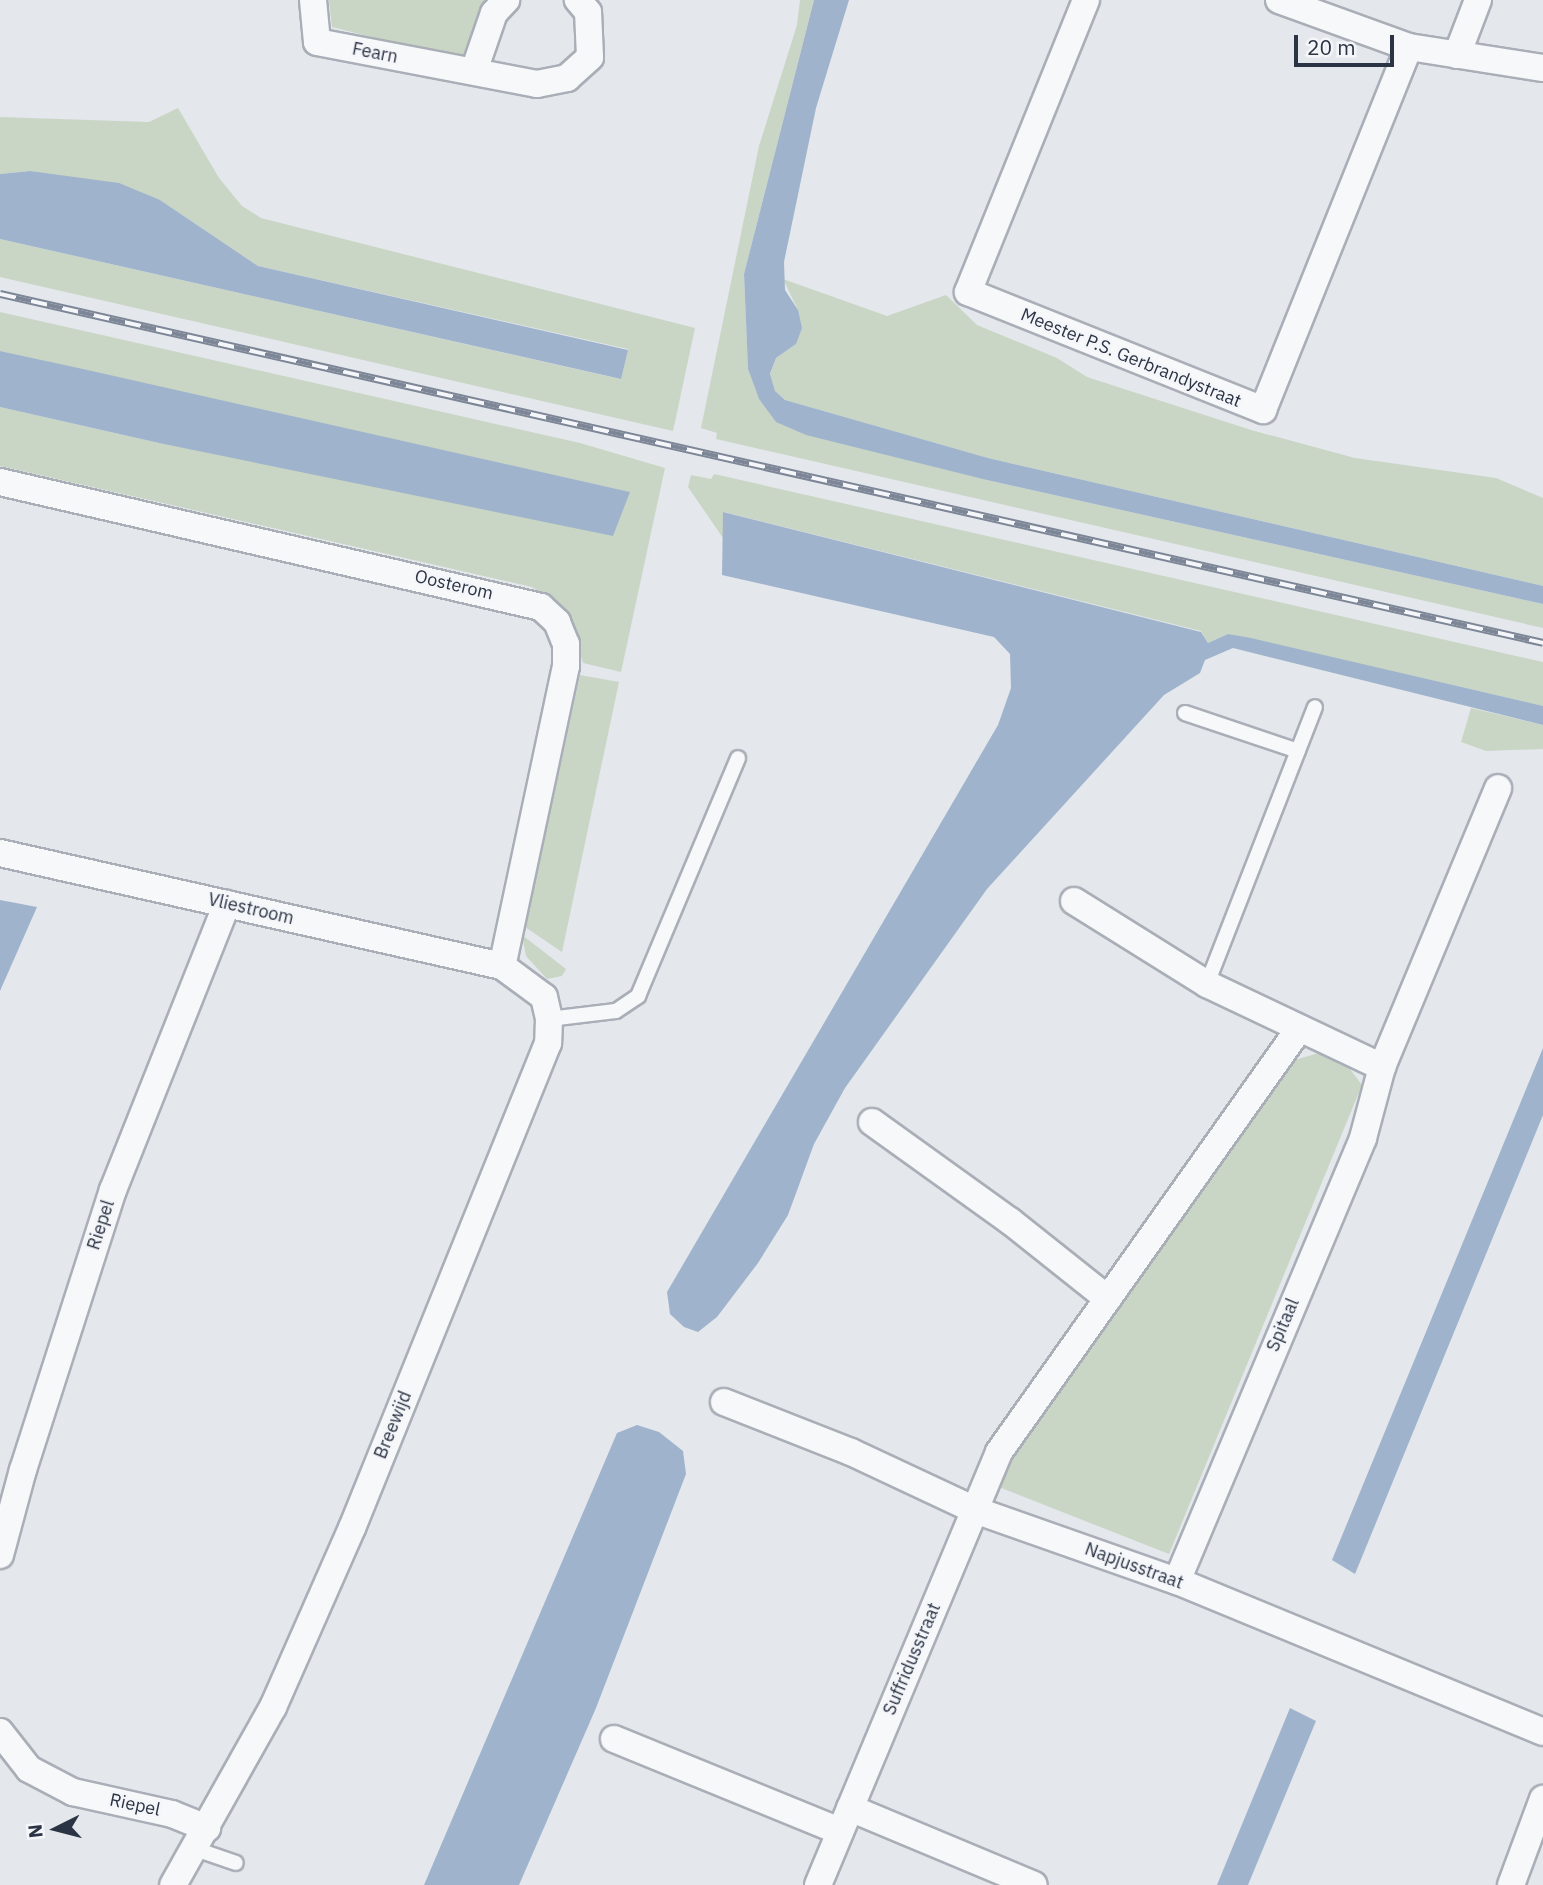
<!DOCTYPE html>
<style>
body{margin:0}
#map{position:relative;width:1543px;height:1885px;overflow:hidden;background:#e4e7ec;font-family:"IBM Plex Sans",sans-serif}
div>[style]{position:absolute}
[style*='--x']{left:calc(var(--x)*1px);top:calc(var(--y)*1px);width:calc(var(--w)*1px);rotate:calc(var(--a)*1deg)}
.green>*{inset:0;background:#c9d6c5}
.water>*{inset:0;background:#9fb4cc}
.roads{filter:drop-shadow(2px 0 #a9aeb7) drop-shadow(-2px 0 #a9aeb7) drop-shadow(0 2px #a9aeb7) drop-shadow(0 -2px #a9aeb7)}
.lane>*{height:14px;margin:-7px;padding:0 7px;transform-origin:7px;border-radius:7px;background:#f7f8fa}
.street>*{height:26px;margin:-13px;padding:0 13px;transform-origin:13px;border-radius:13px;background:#f7f8fa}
.rail>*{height:8px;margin-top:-4px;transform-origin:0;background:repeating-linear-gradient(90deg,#f4f6f9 0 16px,#7d8696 0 32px);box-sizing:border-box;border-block:2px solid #7d8696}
span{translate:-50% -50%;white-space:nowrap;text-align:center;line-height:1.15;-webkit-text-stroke:5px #f4f6f9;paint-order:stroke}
.street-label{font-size:18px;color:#2b3445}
.north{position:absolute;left:21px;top:1794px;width:70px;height:70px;-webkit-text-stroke:5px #f4f6f9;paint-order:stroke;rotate:264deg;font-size:19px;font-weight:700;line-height:28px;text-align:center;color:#2b3445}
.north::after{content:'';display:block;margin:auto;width:24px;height:32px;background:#2b3445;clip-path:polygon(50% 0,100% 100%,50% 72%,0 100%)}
.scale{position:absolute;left:1294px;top:35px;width:100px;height:32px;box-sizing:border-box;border:4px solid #2b3445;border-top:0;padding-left:9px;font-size:21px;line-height:24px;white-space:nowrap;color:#2b3445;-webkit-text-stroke:5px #f4f6f9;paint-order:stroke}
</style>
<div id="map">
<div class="green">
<i style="clip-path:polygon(329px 0,488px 0,489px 2px,470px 54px,458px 59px,332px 27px)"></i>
<i style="clip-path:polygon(800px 0,814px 0,744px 274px,748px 369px,759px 399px,987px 480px,1543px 604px,1543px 628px,716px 439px,717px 433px,701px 428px,759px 146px,797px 25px)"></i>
<i style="clip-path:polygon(178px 108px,219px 178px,242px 206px,261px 218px,695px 328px,673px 431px,0 277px,0 239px,620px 379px,628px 349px,258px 266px,160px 200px,30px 171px,0 174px,0 117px,149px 122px)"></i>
<i style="clip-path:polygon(783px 279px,887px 316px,946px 295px,977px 325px,1057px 358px,1087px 377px,1251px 430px,1355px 458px,1496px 478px,1543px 498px,1543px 586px,988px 458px,785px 400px,775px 391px,770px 375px,776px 358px,796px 344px,798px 310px)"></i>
<i style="clip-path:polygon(0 312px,580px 443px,665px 468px,621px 672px,583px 663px,567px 611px,532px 587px,0 466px,0 407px,159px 443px,629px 492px,0 351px)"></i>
<i style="clip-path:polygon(714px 474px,1543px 662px,1543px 706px,1228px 634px,1208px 643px,1201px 631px,724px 512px,723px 538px,688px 487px,691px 475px,711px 479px)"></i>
<i style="clip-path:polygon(580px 675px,619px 682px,562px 952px,525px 927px)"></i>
<i style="clip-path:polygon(1471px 708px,1543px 725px,1543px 749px,1486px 751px,1461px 742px)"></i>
<i style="clip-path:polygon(522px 935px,566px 969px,562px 976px,547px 979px,526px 956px)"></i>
<i style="clip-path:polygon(1319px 1053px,1343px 1060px,1362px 1085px,1169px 1554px,991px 1484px,1291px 1061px)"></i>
</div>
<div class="water">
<i style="clip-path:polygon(814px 0,849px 0,816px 108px,784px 262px,785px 290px,798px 310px,802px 328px,796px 344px,776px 358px,770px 374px,775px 391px,785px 400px,988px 458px,1543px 586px,1543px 604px,987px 480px,806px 435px,776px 422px,759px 399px,748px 369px,744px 274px)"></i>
<i style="clip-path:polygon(30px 171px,119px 183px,160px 200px,258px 266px,628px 350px,621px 379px,0 239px,0 174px)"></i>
<i style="clip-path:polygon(0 351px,83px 369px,630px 492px,613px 536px,159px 443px,0 407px)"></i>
<i style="clip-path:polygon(723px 512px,1201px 632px,1208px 643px,1228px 634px,1251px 638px,1543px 706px,1543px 725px,1233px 648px,1205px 660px,1200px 673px,1164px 695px,987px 889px,845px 1088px,814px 1144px,788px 1215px,758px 1263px,717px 1317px,698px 1332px,684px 1327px,670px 1314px,667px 1292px,998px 725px,1011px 688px,1010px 654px,994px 637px,722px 575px)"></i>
<i style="clip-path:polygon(0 900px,37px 907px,0 991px)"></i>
<i style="clip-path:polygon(1543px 1048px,1543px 1115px,1355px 1574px,1332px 1560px)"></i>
<i style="clip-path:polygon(637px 1425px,659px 1432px,683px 1451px,686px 1474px,596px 1708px,519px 1885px,424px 1885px,617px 1433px)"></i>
<i style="clip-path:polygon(1290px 1708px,1316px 1721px,1248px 1885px,1217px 1885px)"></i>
</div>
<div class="roads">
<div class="lane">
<i style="--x:1185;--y:713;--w:119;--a:18.6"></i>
<i style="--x:1207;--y:984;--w:297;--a:-68.7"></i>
<i style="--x:549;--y:1019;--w:67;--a:-6.8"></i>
<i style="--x:616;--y:1011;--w:27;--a:-34"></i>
<i style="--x:638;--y:996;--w:258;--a:-67.2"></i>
<i style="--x:195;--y:1849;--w:43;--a:18.9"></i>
</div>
<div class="street">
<i style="--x:313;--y:0;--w:42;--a:84.6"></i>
<i style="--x:317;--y:42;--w:224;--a:10.8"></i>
<i style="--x:537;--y:84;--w:31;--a:-11"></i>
<i style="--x:567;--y:78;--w:31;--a:-42"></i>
<i style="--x:590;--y:57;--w:45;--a:-92.5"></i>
<i style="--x:588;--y:12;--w:16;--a:-130"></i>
<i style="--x:1086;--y:0;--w:315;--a:112"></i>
<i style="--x:968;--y:292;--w:318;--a:21.8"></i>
<i style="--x:1263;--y:410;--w:391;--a:-68.1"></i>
<i style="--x:1279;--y:0;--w:138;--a:19.9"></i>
<i style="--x:1409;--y:47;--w:136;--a:8.9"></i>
<i style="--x:1457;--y:55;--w:59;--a:-69.1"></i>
<i style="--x:474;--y:71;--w:61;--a:-71"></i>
<i style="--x:494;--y:13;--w:18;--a:-47"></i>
<i style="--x:0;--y:482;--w:555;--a:13.01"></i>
<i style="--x:541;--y:607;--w:22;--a:43"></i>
<i style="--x:557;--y:622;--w:24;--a:68"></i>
<i style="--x:566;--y:644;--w:22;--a:90"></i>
<i style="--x:566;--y:666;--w:307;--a:102"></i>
<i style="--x:0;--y:853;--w:515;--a:12.69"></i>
<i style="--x:502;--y:966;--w:52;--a:36.4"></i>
<i style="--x:544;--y:997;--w:23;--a:77"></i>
<i style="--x:549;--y:1019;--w:24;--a:92"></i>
<i style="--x:548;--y:1043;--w:523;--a:112"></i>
<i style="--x:352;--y:1528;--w:196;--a:113.8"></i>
<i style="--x:273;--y:1707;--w:204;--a:119.3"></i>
<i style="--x:1074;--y:901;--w:157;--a:32"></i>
<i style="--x:1207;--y:984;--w:194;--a:25.4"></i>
<i style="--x:872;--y:1122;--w:170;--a:35.7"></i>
<i style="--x:1010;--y:1221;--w:125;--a:38.5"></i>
<i style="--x:724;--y:1402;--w:136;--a:21.5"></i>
<i style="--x:851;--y:1452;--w:137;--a:25.1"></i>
<i style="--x:975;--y:1510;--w:214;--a:19.4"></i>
<i style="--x:1177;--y:1581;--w:396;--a:22.4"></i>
<i style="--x:0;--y:1555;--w:88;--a:-74.9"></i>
<i style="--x:23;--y:1470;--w:294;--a:-72.2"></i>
<i style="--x:113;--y:1190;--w:308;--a:-68.3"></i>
<i style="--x:1177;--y:1581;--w:480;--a:-67.2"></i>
<i style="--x:1363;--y:1138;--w:73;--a:-75"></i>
<i style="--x:1382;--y:1067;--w:302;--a:-67.4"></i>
<i style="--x:0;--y:1732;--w:47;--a:51.9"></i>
<i style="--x:29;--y:1769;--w:50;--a:27.6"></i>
<i style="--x:73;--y:1792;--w:101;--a:12.5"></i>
<i style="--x:172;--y:1814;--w:38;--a:22"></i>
<i style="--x:614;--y:1739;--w:244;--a:22.2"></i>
<i style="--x:850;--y:1808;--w:199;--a:22.7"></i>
<i style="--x:818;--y:1885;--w:469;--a:-67.3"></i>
<i style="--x:999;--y:1452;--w:519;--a:-54.65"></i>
<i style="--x:1511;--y:1885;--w:92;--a:-69.6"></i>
</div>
</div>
<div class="rail">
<i style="--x:0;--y:294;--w:1582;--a:12.74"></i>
</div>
<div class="street-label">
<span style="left:375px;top:53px;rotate:11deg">Fearn</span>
<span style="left:1131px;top:358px;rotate:22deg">Meester P.S. Gerbrandystraat</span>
<span style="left:454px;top:585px;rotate:13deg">Oosterom</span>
<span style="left:251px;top:909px;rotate:13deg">Vliestroom</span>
<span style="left:101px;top:1225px;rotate:-72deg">Riepel</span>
<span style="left:1283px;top:1325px;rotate:-67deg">Spitaal</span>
<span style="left:393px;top:1425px;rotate:-68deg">Breewijd</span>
<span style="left:1134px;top:1566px;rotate:20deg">Napjusstraat</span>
<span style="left:912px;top:1659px;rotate:-67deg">Suffridusstraat</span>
<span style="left:135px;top:1805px;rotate:12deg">Riepel</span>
</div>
<div class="north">N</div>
<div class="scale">20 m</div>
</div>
